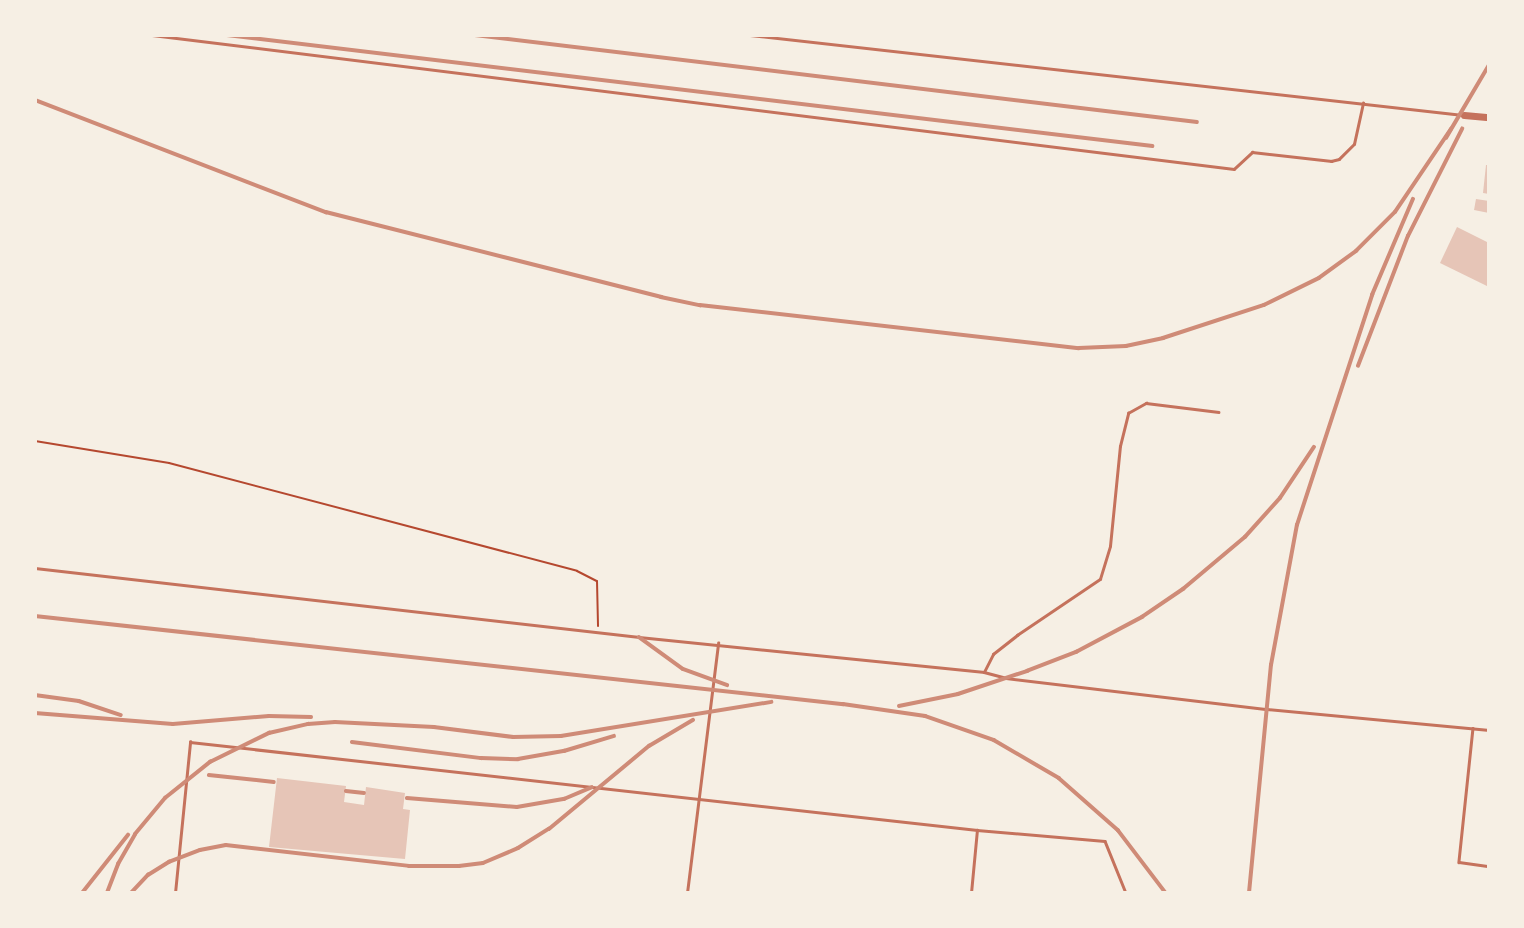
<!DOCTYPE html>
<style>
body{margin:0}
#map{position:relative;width:1524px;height:928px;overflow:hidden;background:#f6efe4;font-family:Manrope,sans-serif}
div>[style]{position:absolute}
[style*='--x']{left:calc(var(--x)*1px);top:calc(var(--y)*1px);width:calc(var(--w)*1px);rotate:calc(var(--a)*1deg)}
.building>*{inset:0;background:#e6c5b7}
.path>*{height:2px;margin:-1px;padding:0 1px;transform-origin:1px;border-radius:1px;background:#b5482f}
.service>*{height:2.5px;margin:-1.25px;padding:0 1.25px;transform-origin:1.25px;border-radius:1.25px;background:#c5725c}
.tertiary>*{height:7px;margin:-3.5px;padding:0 3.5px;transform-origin:3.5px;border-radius:3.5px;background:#c5725c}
.rail>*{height:3.5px;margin:-1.75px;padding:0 1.75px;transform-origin:1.75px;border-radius:1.75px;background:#cf8b77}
span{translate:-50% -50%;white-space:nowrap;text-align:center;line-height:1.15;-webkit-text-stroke:7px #f6efe4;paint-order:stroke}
.frame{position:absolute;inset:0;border:37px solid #f6efe4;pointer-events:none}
</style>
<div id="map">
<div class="building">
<i style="clip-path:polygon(1486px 165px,1489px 165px,1489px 194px,1483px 193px)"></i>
<i style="clip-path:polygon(1476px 199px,1489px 201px,1489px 213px,1474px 210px)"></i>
<i style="clip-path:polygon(1457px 227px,1489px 243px,1489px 287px,1440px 263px)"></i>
<i style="clip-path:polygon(277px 778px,346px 786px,344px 802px,364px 805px,366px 787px,405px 793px,403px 809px,410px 810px,405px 859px,269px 847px)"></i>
</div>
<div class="path">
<i style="--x:35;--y:441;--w:136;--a:9.3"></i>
<i style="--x:169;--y:463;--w:422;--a:14.8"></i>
<i style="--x:577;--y:571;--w:22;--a:27"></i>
<i style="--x:597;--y:581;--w:45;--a:88.7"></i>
</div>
<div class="service">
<i style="--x:152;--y:35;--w:1090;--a:7.06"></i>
<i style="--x:1234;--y:169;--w:25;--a:-43"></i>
<i style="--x:1252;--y:152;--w:80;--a:6.5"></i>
<i style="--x:1331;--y:161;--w:8;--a:-14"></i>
<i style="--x:1339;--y:159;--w:21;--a:-45"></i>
<i style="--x:1354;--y:144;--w:42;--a:-77.6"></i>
<i style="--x:750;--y:35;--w:717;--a:6.4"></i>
<i style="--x:35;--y:568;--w:608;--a:6.52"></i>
<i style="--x:639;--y:637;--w:347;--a:5.8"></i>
<i style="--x:984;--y:672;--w:23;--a:15"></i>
<i style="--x:1006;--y:678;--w:263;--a:6.8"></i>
<i style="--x:1267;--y:709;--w:223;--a:5.4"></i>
<i style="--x:984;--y:672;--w:20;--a:-63"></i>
<i style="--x:993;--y:654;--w:31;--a:-38"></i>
<i style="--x:1017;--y:635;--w:100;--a:-34"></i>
<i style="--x:1100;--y:579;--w:34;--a:-73"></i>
<i style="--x:1110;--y:546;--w:100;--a:-84.3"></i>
<i style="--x:1120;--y:446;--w:34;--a:-76"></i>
<i style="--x:1128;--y:413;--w:21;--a:-29"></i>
<i style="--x:1146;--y:403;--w:73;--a:7.1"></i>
<i style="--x:1473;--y:728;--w:135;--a:96"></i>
<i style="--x:1459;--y:862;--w:30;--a:8"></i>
<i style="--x:175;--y:893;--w:152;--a:-84.3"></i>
<i style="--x:190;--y:742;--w:792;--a:6.38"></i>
<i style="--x:687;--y:893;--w:252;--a:-82.9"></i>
<i style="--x:971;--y:893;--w:63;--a:-84.6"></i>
<i style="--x:977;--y:830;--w:128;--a:4.9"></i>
<i style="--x:1105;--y:841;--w:56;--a:68"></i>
</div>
<div class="tertiary">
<i style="--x:1464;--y:115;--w:25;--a:5"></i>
</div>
<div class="rail">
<i style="--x:227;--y:35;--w:932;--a:6.84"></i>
<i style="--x:475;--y:35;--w:727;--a:6.87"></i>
<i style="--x:35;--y:100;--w:312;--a:21.1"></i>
<i style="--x:326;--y:212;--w:346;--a:14.2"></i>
<i style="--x:661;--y:297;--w:40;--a:12"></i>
<i style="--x:700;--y:305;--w:381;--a:6.5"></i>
<i style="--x:1079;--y:348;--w:47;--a:-2.4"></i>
<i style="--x:1126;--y:346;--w:38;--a:-12"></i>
<i style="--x:1163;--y:338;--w:106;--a:-18.1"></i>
<i style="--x:1264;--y:305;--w:61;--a:-26.1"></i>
<i style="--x:1319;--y:278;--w:46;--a:-36.1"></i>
<i style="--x:1356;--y:251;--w:55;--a:-45"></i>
<i style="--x:1395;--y:212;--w:100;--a:-56"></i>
<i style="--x:1446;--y:138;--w:85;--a:-59.5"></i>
<i style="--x:1358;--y:366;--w:139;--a:-69"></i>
<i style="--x:1408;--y:236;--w:120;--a:-63.2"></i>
<i style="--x:35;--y:616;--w:813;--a:6.22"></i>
<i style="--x:843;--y:704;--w:83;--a:8.3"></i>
<i style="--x:925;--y:716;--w:73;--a:19.2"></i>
<i style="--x:994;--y:740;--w:75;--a:30.3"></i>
<i style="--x:1059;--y:778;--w:79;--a:41.4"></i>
<i style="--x:1118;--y:830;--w:79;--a:52.7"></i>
<i style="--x:639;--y:637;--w:54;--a:36"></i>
<i style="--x:683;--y:669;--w:47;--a:20"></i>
<i style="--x:35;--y:695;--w:44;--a:7.8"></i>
<i style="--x:79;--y:701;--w:44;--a:18.4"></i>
<i style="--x:899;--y:706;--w:60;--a:-11.5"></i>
<i style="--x:958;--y:694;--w:73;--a:-18.4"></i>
<i style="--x:1027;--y:671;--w:53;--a:-21.2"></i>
<i style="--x:1076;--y:652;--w:75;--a:-27.9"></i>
<i style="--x:1142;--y:617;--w:50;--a:-34.3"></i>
<i style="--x:1183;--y:589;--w:81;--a:-40"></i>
<i style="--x:1245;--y:537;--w:52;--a:-48.1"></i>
<i style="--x:1280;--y:498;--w:61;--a:-56.3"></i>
<i style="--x:35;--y:713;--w:138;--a:4.6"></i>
<i style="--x:173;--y:724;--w:96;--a:-4.8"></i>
<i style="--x:269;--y:716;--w:42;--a:1.4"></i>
<i style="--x:352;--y:742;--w:130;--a:7.1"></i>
<i style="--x:481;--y:758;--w:37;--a:2"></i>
<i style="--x:518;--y:759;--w:47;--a:-9.9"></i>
<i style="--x:564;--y:751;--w:52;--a:-16.7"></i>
<i style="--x:209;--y:775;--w:65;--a:6.1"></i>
<i style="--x:346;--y:791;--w:18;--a:6"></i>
<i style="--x:407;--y:798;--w:110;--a:4.7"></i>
<i style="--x:517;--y:807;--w:48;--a:-9.7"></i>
<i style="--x:564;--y:799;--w:30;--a:-23"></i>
<i style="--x:82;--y:893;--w:74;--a:-51.6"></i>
<i style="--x:107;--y:893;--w:31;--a:-69"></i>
<i style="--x:118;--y:864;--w:34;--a:-60"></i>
<i style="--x:135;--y:834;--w:47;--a:-50.2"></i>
<i style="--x:165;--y:798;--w:58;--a:-38.7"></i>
<i style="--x:210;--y:762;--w:66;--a:-26.2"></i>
<i style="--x:269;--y:733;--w:40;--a:-13"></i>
<i style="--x:308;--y:724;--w:27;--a:-4"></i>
<i style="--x:335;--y:722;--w:99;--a:2.9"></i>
<i style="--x:434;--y:727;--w:80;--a:7.2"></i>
<i style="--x:513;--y:737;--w:48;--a:-1.2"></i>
<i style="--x:561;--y:736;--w:213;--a:-9.2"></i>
<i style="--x:131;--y:893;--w:25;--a:-47"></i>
<i style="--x:148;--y:875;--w:25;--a:-32"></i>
<i style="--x:169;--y:862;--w:33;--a:-21"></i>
<i style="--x:200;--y:850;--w:26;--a:-11"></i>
<i style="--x:226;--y:845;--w:184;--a:6.5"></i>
<i style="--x:409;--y:866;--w:50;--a:0"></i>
<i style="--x:459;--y:866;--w:24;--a:-7"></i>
<i style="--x:483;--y:863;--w:38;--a:-23"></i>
<i style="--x:518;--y:848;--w:36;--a:-32"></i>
<i style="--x:549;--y:829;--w:130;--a:-39.7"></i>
<i style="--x:649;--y:746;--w:51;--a:-30.6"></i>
<i style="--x:1249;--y:893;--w:229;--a:-84.5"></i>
<i style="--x:1271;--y:665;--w:142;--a:-79.5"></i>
<i style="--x:1297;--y:525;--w:242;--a:-71.9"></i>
<i style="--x:1372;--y:295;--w:104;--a:-66.9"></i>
</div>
<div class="frame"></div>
</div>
